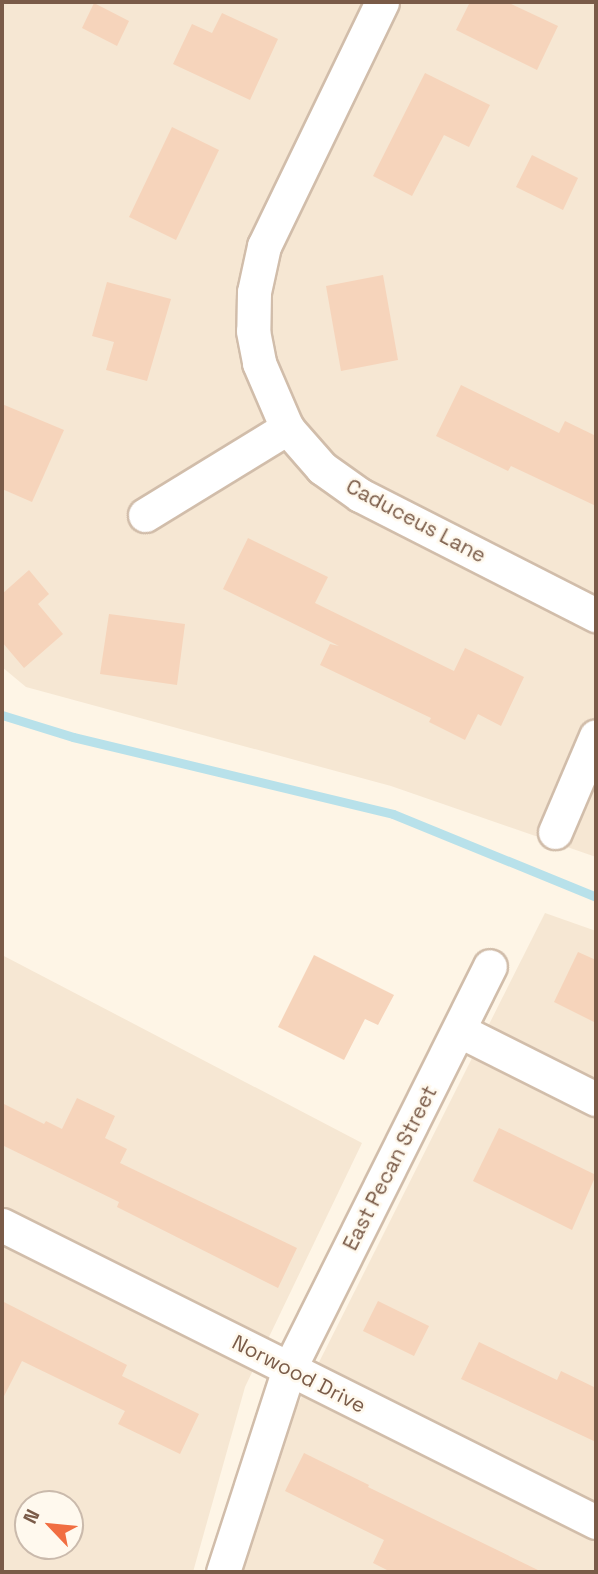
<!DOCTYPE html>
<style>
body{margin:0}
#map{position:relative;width:598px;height:1574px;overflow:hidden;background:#fef5e6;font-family:"Space Grotesk",sans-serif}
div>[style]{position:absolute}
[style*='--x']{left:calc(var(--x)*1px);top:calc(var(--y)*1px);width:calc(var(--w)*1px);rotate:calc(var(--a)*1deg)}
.residential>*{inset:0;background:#f6e7d3}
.stream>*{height:9px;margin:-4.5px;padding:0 4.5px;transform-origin:4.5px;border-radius:4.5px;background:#b8e1ea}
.building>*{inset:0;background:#f6d4bb}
.roads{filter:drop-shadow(2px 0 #d1bdaa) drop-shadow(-2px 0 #d1bdaa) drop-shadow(0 2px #d1bdaa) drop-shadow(0 -2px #d1bdaa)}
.minor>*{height:33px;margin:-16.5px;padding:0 16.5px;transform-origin:16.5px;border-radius:16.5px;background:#fff}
span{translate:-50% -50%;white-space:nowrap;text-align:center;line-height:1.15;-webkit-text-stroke:5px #fff9ee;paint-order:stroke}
.street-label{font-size:21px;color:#7a5b48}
.frame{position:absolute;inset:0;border:4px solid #7a5b48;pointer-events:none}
.north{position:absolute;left:14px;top:1490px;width:70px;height:70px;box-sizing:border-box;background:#fff9ee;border:2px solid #cabaac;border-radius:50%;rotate:296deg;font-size:19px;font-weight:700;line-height:28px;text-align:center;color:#7a5b48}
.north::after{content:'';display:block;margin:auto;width:24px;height:32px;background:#f16e41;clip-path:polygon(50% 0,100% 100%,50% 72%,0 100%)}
</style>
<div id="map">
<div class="residential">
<i style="clip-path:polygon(2px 2px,596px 2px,596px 857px,391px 786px,26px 687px,2px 667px)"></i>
<i style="clip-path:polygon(545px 913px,596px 931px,596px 1572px,242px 1572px,297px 1406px)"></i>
<i style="clip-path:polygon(evenodd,2px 955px,362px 1143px,245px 1387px,193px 1572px,2px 1572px,2px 955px,28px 1504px,70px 1504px,70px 1546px,28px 1546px,28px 1504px)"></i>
</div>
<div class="stream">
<i style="--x:2;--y:715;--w:74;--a:17.2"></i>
<i style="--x:73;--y:737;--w:329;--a:13.5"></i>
<i style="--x:393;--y:814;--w:219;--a:22.2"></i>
</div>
<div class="building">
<i style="clip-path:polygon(470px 2px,507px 2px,558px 26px,537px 70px,456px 30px)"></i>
<i style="clip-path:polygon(94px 3px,129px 21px,117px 46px,82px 28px)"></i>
<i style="clip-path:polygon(222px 13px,278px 39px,250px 100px,173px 64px,192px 24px,212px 33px)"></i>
<i style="clip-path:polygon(425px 73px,490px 105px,469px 147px,444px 135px,412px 196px,373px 176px)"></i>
<i style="clip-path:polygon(172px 127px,219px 150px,176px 240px,129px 217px)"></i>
<i style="clip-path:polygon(532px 155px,578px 178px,563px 210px,516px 187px)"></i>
<i style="clip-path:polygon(383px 275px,398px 360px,341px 371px,326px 286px)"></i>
<i style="clip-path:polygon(107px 282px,171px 299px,147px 381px,106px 370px,114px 342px,92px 336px)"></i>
<i style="clip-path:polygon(461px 385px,559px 433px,565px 421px,596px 436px,596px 506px,511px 466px,508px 471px,436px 436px)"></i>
<i style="clip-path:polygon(2px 404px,64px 430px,32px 502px,2px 489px)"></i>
<i style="clip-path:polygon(248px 538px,328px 577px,315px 603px,454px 671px,465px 648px,524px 677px,501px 726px,478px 714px,465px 740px,429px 722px,431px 718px,320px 665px,330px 644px,339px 646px,223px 589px)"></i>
<i style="clip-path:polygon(29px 570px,49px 594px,38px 604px,63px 634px,24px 668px,2px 642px,2px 594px)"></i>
<i style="clip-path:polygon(109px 614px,185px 624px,177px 685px,100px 674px)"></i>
<i style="clip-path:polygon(578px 952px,596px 960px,596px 1023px,554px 1002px)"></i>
<i style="clip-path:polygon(314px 955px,394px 995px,378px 1025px,365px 1019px,344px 1060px,278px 1027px)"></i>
<i style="clip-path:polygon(77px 1098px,115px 1116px,105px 1138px,127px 1149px,120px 1163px,297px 1248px,278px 1288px,117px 1207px,119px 1202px,2px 1145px,2px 1103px,44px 1124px,46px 1121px,62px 1129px)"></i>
<i style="clip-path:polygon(499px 1128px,596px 1175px,572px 1230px,473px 1181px)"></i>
<i style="clip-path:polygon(2px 1301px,127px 1365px,122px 1376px,199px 1414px,180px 1454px,118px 1424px,125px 1411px,22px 1361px,2px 1400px)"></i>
<i style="clip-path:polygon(378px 1301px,429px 1326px,414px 1356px,363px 1331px)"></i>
<i style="clip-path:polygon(479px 1342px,557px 1380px,561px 1371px,596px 1388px,596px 1442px,461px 1379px)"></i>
<i style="clip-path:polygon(304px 1453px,369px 1485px,368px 1487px,542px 1572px,391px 1572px,373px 1563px,384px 1540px,285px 1491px)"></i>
</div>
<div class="roads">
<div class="minor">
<i style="--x:382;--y:2;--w:271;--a:115.8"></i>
<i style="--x:264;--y:246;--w:47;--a:102.3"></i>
<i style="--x:254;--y:292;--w:39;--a:91"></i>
<i style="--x:253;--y:331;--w:33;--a:79"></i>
<i style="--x:259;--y:363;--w:71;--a:66.7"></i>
<i style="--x:287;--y:428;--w:53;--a:48.8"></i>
<i style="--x:322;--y:468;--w:47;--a:35.4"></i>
<i style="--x:360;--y:495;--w:265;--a:27"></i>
<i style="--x:145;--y:515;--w:167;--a:-31.5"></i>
<i style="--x:555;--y:832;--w:104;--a:-66.9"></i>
<i style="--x:460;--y:1031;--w:152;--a:26.6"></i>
<i style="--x:2;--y:1225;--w:664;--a:26.57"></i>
<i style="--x:223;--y:1572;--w:213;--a:-72"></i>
<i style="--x:289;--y:1369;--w:450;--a:-63.5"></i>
</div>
</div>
<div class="street-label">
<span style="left:416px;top:521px;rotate:28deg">Caduceus Lane</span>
<span style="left:390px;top:1168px;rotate:-63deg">East Pecan Street</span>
<span style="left:299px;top:1374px;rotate:27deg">Norwood Drive</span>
</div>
<div class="frame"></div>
<div class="north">N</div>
</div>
